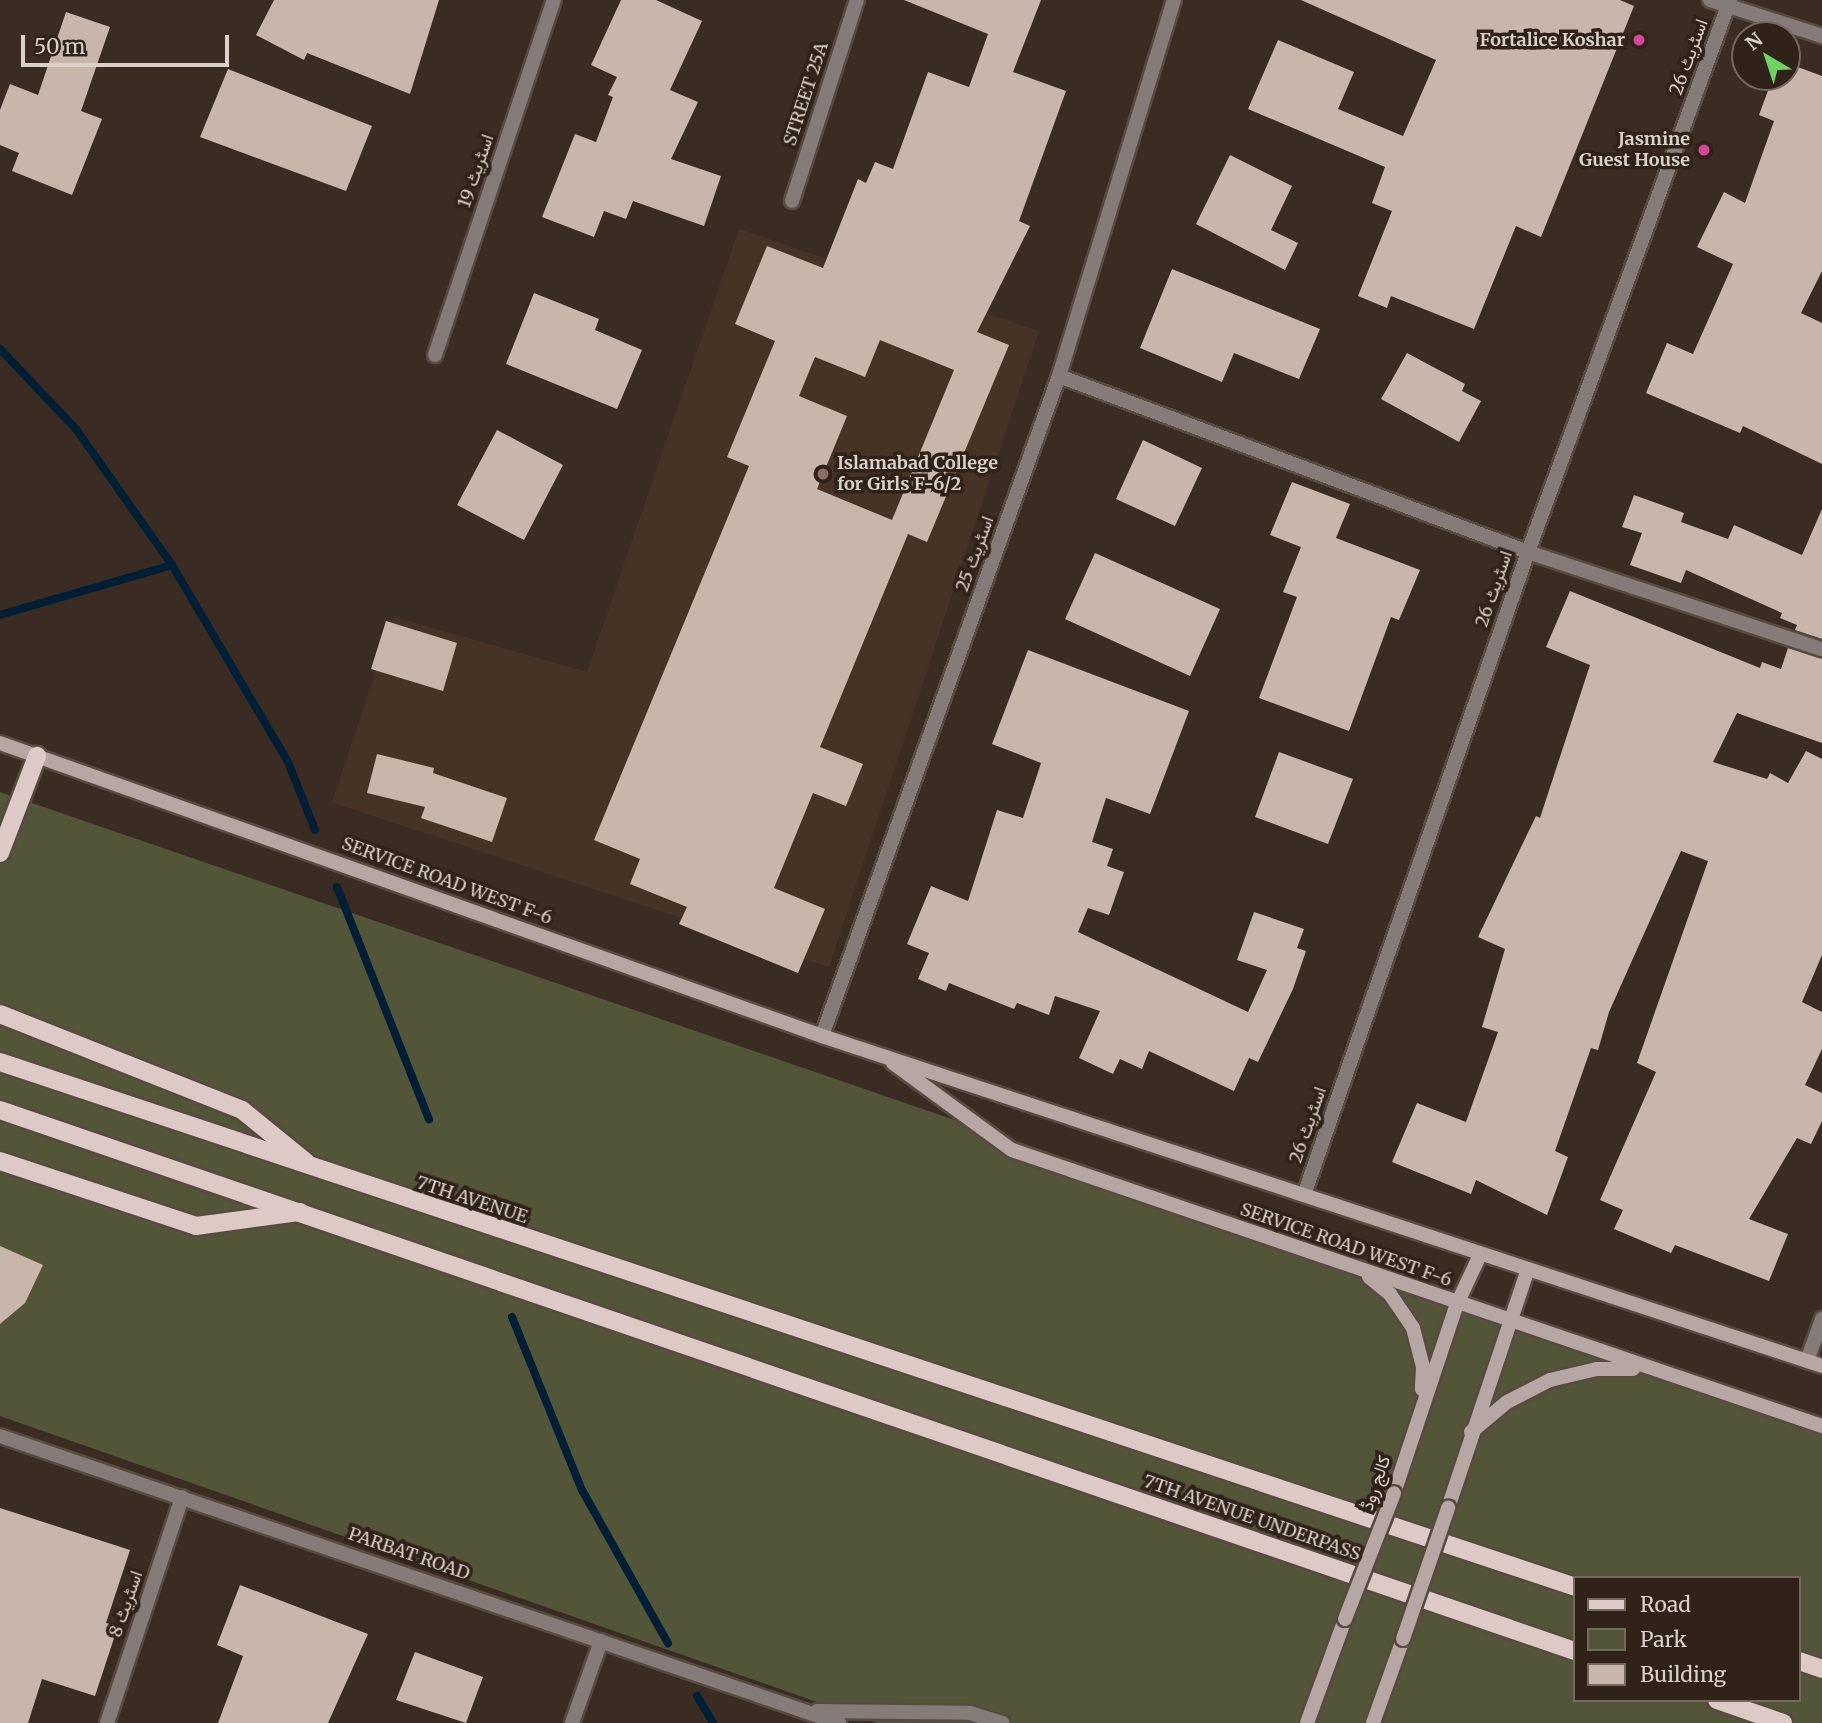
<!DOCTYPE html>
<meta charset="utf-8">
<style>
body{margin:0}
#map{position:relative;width:1822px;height:1723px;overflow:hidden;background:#3a2c22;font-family:Merriweather,Vazirmatn,serif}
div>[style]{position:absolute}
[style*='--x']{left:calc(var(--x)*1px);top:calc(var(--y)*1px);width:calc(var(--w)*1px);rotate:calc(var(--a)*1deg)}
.built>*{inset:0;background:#473325}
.green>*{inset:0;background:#535538}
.stream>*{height:8px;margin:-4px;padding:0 4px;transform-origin:4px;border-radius:4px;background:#001f34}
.building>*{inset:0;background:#c9b6aa}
.roads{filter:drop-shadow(2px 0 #574a40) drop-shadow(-2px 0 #574a40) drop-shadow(0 2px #574a40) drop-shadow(0 -2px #574a40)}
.street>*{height:14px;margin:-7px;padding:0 7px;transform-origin:7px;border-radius:7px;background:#857c7a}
.secondary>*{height:14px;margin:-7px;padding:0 7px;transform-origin:7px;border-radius:7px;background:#b7a7a4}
.primary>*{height:18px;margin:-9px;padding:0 9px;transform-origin:9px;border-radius:9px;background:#ddc9c5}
.bridges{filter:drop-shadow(2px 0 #574a40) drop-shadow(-2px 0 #574a40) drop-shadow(0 2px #574a40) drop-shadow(0 -2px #574a40)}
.secondary-bridge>*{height:14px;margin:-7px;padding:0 7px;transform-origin:7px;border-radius:7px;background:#b7a7a4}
.dots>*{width:19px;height:19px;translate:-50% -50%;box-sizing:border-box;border:4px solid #302218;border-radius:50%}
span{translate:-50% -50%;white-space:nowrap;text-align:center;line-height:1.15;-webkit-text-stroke:7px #302218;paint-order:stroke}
.poi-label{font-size:18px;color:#d9d0c9;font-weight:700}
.right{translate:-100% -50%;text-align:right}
.left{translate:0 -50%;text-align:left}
.street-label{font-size:18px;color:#d9d0c9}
.legend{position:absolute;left:1573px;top:1576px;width:228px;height:126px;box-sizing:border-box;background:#302218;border:2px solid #74685f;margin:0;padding:9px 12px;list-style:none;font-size:21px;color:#d9d0c9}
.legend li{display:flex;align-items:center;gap:14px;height:35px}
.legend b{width:35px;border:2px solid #74685f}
.north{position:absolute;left:1731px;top:21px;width:70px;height:70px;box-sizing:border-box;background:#302218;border:2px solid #74685f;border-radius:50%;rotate:321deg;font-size:19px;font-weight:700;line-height:28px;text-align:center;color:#d9d0c9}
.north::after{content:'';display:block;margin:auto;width:24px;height:32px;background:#6dd361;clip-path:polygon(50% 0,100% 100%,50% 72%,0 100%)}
.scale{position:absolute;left:21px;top:35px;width:208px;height:32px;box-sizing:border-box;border:4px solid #d9d0c9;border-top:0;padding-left:9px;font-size:21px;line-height:24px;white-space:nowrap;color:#d9d0c9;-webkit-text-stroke:5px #302218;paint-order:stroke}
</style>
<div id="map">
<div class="built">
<i style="clip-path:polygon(739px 229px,1039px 331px,829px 967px,332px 802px,394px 617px,587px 672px)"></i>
</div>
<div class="green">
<i style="clip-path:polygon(evenodd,0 792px,1822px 1418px,1822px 1723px,877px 1723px,0 1416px,0 792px,1575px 1578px,1799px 1578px,1799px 1700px,1575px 1700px,1575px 1578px)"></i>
</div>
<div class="stream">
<i style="--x:0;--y:349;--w:110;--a:46.5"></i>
<i style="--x:76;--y:429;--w:166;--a:54.8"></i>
<i style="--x:0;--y:615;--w:179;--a:-16.2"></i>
<i style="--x:172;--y:565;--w:229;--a:59.5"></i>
<i style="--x:288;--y:762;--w:73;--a:68.3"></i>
<i style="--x:337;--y:887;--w:250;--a:68.4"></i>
<i style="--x:512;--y:1317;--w:187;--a:68"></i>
<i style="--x:582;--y:1490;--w:176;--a:60.7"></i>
<i style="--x:697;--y:1696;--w:31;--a:59"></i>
</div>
<div class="building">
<i style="clip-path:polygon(274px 0,439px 0,410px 94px,307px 53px,304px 60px,256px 35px)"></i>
<i style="clip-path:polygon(621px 0,656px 0,702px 21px,670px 90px,698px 102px,671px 159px,721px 176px,704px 226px,633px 201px,626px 219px,604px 211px,594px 237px,542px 217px,575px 134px,596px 142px,613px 97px,608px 95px,617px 77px,591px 65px)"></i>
<i style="clip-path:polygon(evenodd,904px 0,1041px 0,1013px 72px,1066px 91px,1019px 221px,1030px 226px,977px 332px,1009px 345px,927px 542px,908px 534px,820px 747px,863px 764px,846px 806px,813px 793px,774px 888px,825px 909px,798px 973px,679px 924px,687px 907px,630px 884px,640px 859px,594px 840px,749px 466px,727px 457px,775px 341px,735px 324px,767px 246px,823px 268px,858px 179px,866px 183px,875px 162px,893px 169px,928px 72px,969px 87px,988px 34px,904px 0,880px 340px,954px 370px,892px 520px,817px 489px,847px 416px,799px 396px,815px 357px,865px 377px,880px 340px)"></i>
<i style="clip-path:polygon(1301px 0,1620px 0,1634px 6px,1541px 237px,1516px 226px,1474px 329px,1391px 296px,1387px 308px,1358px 296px,1392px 211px,1372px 203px,1385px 167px,1248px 109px,1278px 40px,1354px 72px,1338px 109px,1403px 136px,1436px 60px)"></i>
<i style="clip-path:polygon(66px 12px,110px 27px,81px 111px,102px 119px,72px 195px,12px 171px,19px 153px,0 145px,0 110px,10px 84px,38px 95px)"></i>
<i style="clip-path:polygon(1787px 63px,1822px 76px,1822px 271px,1801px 313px,1822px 323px,1822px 464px,1743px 426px,1740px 433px,1646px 393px,1667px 343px,1693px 354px,1733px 264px,1697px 247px,1724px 192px,1745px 203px,1774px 121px,1759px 115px,1773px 77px,1787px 77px)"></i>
<i style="clip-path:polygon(228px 69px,372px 126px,346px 191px,200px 137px)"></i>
<i style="clip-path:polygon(1230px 155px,1292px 186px,1271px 230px,1298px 243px,1285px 270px,1196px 224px)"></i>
<i style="clip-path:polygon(1172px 269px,1320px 329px,1299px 379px,1234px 353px,1222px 382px,1140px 348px)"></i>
<i style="clip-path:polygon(534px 293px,599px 319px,595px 330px,642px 350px,617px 409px,506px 364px)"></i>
<i style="clip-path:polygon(1407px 353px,1465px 384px,1462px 391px,1481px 401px,1459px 442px,1381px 399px)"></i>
<i style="clip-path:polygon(497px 430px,563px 465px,524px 540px,457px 505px)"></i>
<i style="clip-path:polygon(1143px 440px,1202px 468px,1175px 526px,1116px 499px)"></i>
<i style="clip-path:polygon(1292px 482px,1350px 504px,1336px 538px,1420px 570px,1399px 620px,1391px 617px,1349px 731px,1259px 698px,1297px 597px,1283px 592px,1301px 547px,1270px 535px)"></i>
<i style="clip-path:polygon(1634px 495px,1684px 513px,1681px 522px,1728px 539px,1734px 525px,1802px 555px,1822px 509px,1822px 639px,1795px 630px,1797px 625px,1780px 618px,1782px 613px,1686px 570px,1681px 583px,1630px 565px,1642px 533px,1622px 527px)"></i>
<i style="clip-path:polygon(1095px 553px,1220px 609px,1190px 676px,1065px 619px)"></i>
<i style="clip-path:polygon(1570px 591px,1760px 668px,1762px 662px,1781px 669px,1788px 648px,1822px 658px,1822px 743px,1737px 713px,1713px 762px,1767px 779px,1770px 773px,1788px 783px,1806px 751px,1822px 759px,1822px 955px,1802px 1002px,1822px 1012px,1822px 1049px,1805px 1085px,1822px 1093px,1822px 1121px,1811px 1144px,1797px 1138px,1749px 1219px,1788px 1234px,1769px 1281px,1675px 1245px,1671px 1253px,1614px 1229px,1623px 1210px,1600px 1200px,1656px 1072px,1637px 1063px,1708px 861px,1681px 851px,1609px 1012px,1598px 1050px,1591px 1048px,1555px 1151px,1568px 1157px,1547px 1215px,1476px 1180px,1471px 1194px,1392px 1162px,1417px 1103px,1466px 1122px,1498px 1032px,1482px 1027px,1505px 949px,1478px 937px,1536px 816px,1540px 818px,1590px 665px,1546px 647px)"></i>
<i style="clip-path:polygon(386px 621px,457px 643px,443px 691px,371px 669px)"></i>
<i style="clip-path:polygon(1028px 650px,1189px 711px,1150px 814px,1106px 798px,1092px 842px,1113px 849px,1107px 866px,1124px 872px,1109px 915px,1088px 908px,1078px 932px,1248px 1012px,1267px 970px,1237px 960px,1254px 912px,1304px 929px,1297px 948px,1306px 951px,1293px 989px,1258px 1062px,1249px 1058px,1234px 1091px,1149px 1051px,1142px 1069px,1120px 1059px,1113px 1074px,1079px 1058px,1100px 1011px,1055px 996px,1049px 1015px,1017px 1003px,1014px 1009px,949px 983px,946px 991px,918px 979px,929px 953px,907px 944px,931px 886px,968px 901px,997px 810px,1023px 818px,1041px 763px,992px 744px)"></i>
<i style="clip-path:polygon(1279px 752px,1353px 779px,1328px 844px,1255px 817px)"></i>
<i style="clip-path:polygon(377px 754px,434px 768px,433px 773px,507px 798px,492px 842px,421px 818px,425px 807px,367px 793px)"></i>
<i style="clip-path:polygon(0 1246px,43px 1265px,25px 1303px,0 1324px)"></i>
<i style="clip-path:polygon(0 1508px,130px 1550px,106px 1623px,118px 1626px,95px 1696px,42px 1679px,28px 1723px,0 1723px)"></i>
<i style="clip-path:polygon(240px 1585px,368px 1634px,328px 1723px,218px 1723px,243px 1656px,217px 1645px)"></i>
<i style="clip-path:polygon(415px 1652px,483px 1677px,466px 1723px,396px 1700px)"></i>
</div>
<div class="roads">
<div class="street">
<i style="--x:1710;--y:0;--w:118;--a:17.8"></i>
<i style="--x:792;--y:201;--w:211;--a:-72.1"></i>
<i style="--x:435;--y:355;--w:374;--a:-71.5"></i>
<i style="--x:1059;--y:376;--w:501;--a:20.57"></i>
<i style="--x:1528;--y:552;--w:310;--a:18.3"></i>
<i style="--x:822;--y:1036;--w:701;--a:-70.25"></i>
<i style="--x:1059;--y:376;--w:393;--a:-73"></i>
<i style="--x:1304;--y:1195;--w:681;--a:-70.79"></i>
<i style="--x:1528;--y:552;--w:588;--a:-69.9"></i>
<i style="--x:1807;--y:1361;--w:45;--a:-70.3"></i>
<i style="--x:0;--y:1436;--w:887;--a:18.88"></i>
<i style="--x:817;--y:1711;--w:153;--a:0.7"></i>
<i style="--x:970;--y:1713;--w:34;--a:17"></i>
<i style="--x:107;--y:1723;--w:238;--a:-71.6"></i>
<i style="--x:572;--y:1723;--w:87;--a:-70.5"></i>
</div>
<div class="secondary">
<i style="--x:0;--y:743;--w:873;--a:19.62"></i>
<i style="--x:822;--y:1036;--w:1053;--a:18.26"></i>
<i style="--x:893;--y:1063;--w:147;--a:36.2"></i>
<i style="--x:1012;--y:1150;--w:856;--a:18.82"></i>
<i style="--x:1369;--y:1277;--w:27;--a:39"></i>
<i style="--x:1390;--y:1294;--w:41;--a:55.9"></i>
<i style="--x:1413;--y:1328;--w:40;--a:75.6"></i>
<i style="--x:1423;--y:1367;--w:22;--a:93"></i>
<i style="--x:1471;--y:1432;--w:47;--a:-39.8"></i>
<i style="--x:1507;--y:1402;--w:48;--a:-27.1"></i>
<i style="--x:1550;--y:1380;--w:48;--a:-13.2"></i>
<i style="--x:1597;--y:1369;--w:36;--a:0"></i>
<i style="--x:1394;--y:1493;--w:199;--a:-71.6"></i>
<i style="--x:1457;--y:1304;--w:54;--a:-64.9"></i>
<i style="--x:1448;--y:1508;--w:249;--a:-71.5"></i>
<i style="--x:1307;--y:1723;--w:111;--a:-69.9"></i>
<i style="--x:1373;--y:1723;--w:89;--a:-70.3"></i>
</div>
<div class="primary">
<i style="--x:0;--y:853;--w:104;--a:-69.1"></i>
<i style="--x:0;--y:1014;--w:260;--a:21.6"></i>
<i style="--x:242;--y:1110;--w:82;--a:39.1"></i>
<i style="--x:0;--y:1062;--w:1660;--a:18.43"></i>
<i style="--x:0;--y:1110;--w:1665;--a:18.96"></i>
<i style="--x:0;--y:1161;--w:206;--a:18.3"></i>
<i style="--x:196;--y:1226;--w:105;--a:-7.7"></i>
<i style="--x:1799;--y:1661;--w:24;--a:19"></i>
<i style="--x:1717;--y:1700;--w:70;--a:19.2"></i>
</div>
</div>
<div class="bridges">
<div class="secondary-bridge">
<i style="--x:1345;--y:1619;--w:135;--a:-68.7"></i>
<i style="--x:1403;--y:1639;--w:139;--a:-71"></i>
</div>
</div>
<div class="dots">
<i style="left:1639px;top:40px;background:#d1479c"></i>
<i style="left:1704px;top:150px;background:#d1479c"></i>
<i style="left:823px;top:474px;background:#8d6e63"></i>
</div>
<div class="poi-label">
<span class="right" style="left:1625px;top:40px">Fortalice Koshar</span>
<span class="right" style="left:1690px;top:150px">Jasmine<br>Guest House</span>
<span class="left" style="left:837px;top:474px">Islamabad College<br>for Girls F-6/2</span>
</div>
<div class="street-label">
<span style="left:1689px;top:57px;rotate:-70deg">اسٹریٹ 26</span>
<span style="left:806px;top:94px;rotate:-72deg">STREET 25A</span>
<span style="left:476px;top:171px;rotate:-71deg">اسٹریٹ 19</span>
<span style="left:975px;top:554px;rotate:-70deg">اسٹریٹ 25</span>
<span style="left:1494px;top:589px;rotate:-71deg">اسٹریٹ 26</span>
<span style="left:447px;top:881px;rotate:20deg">SERVICE ROAD WEST F-6</span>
<span style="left:1308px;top:1125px;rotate:-71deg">اسٹریٹ 26</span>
<span style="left:472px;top:1200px;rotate:18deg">7TH AVENUE</span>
<span style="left:1346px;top:1245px;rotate:19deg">SERVICE ROAD WEST F-6</span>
<span style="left:1376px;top:1483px;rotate:-71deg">کالج روڈ</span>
<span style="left:1252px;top:1518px;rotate:19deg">7TH AVENUE UNDERPASS</span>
<span style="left:409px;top:1554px;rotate:19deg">PARBAT ROAD</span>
<span style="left:126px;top:1604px;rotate:-71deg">اسٹریٹ 8</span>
</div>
<ul class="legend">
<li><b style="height:9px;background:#ddc9c5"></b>Road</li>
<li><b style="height:19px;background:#535538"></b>Park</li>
<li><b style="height:19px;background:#c9b6aa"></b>Building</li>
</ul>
<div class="north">N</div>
<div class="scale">50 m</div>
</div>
